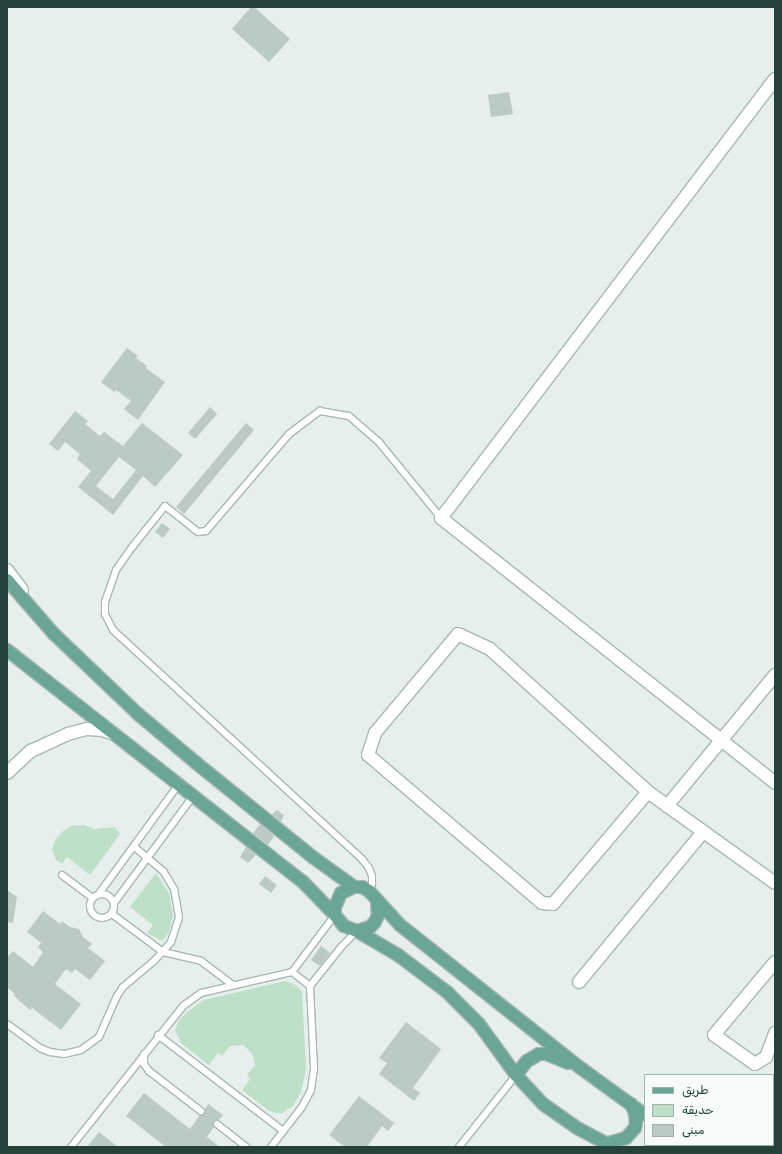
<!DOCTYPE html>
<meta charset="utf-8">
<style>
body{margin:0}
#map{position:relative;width:782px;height:1154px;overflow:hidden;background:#e6efeb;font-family:Rubik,"Noto Naskh Arabic",sans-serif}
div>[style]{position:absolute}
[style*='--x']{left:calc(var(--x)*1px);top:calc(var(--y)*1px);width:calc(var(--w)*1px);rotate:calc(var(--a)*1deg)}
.green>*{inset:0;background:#bfe0c8}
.building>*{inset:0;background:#bbcac4}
.roads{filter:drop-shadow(1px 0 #a8b8b2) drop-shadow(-1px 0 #a8b8b2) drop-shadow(0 1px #a8b8b2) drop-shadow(0 -1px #a8b8b2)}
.lane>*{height:6px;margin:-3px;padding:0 3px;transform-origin:3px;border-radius:3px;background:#fff}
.lane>.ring{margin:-3px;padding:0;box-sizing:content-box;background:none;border:6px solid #fff;border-radius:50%}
.street>*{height:12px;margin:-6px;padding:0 6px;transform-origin:6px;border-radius:6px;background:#fff}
.secondary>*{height:12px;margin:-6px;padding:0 6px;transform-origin:6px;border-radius:6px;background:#fff}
.primary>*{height:12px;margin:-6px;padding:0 6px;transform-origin:6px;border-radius:6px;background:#6aa596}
span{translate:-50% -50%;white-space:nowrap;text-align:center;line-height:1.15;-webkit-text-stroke:3px #f7fbf9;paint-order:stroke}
.frame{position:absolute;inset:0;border:8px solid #24423a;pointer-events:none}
.legend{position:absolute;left:644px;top:1074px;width:130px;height:72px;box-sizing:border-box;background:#f7fbf9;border:1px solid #a3b1ad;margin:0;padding:5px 7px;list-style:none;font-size:12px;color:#24423a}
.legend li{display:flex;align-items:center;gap:8px;height:20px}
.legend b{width:20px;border:1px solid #a3b1ad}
</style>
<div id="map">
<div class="green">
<i style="clip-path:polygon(84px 825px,95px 829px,115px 827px,120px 834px,90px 875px,67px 857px,62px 864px,56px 860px,52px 849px,55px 840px,62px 832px,71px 826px)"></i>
<i style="clip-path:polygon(156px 873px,169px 893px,173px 915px,169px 932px,163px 940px,160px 940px,147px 933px,153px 925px,130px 907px)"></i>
<i style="clip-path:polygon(285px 981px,296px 985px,302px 992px,306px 1069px,301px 1092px,293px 1106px,282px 1113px,276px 1113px,269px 1111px,242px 1090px,250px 1079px,247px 1075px,255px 1065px,252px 1053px,243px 1045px,230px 1046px,222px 1056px,218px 1053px,209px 1065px,182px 1044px,175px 1031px,179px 1020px,187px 1012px,204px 1000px)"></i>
</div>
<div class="building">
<i style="clip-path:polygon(251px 7px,254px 7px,290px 39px,269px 62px,232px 29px)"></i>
<i style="clip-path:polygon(509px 92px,513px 114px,491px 117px,488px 95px)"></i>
<i style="clip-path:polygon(127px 348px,138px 356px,136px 358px,147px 366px,146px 368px,165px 382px,138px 420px,124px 409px,131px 401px,116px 390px,114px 392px,101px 382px)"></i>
<i style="clip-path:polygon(210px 407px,217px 414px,195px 439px,188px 433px)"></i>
<i style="clip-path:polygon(evenodd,75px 411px,88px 421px,85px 424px,100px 436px,104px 432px,123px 446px,142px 423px,183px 455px,155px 487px,143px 476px,113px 515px,78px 487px,91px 471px,77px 459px,80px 454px,65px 442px,58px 451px,49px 444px,75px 411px,119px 457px,136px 470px,113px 499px,96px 486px,119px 457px)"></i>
<i style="clip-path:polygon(246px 423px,254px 430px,184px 514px,176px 507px)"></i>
<i style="clip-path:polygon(162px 523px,170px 529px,163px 538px,155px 532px)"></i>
<i style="clip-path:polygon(277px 810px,284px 815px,281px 822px,272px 814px)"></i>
<i style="clip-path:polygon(260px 824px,274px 836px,268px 845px,253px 833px)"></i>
<i style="clip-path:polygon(246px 847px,256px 855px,248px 863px,240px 857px)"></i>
<i style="clip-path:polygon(265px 876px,277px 885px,271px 893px,259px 884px)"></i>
<i style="clip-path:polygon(7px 890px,17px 897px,13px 923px,7px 922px)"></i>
<i style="clip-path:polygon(43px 911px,60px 924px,62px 921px,70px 927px,79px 929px,83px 937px,92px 944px,88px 948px,105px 961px,90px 980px,75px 969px,72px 973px,66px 969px,55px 984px,81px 1004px,61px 1030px,32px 1008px,30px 1010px,14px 996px,15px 994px,7px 987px,7px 958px,13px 951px,33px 967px,43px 952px,38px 947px,41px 943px,27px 932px)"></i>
<i style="clip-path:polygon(321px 946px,330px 953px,320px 966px,311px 960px)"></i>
<i style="clip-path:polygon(406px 1022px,441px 1049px,413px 1088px,420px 1093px,414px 1101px,379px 1074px,387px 1063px,379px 1058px)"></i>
<i style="clip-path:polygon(144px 1093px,190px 1129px,200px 1115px,205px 1113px,205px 1109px,208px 1104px,223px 1115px,219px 1120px,213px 1122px,214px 1127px,207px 1137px,220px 1147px,166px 1147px,126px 1116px)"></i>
<i style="clip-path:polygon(359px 1096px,394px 1123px,388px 1131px,382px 1126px,367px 1147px,345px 1147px,329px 1135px)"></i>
<i style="clip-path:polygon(99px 1132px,118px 1147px,87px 1147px)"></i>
</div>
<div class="roads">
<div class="lane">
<i style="--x:62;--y:875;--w:38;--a:37"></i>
<i style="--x:369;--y:891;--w:8;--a:-67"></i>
<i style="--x:372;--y:884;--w:8;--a:-90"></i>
<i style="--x:372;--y:876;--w:9;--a:-111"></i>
<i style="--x:369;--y:868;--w:11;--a:-128"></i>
<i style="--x:362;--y:859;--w:338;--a:-137.4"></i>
<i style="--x:113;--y:630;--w:18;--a:-117"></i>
<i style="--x:105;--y:614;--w:12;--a:-90"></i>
<i style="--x:105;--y:602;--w:34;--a:-71"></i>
<i style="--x:116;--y:570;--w:29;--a:-55"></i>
<i style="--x:133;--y:546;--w:51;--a:-51.3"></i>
<i style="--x:165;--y:506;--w:37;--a:38"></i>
<i style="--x:194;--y:529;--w:5;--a:37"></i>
<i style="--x:198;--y:532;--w:8;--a:-7"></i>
<i style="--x:206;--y:531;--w:128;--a:-49.4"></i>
<i style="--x:289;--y:434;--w:39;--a:-37"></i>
<i style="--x:320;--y:411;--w:29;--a:10"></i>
<i style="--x:349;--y:416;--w:38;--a:41"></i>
<i style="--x:378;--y:441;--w:99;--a:50.7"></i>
<i class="ring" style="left:90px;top:894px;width:18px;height:18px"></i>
<i style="--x:98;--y:895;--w:137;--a:-53.9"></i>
<i style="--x:114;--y:903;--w:134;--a:-53.5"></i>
<i style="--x:112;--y:914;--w:64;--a:36.7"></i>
<i style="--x:163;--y:952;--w:39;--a:13"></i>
<i style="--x:201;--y:961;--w:40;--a:37"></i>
<i style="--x:292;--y:972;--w:23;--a:38"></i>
<i style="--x:7;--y:1024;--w:41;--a:36"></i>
<i style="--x:40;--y:1048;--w:11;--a:22"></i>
<i style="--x:50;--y:1052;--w:14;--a:8"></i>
<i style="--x:64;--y:1054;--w:17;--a:-13"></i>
<i style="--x:81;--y:1050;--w:22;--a:-36"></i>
<i style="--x:99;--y:1037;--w:45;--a:-66.3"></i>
<i style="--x:117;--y:996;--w:11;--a:-56"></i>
<i style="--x:123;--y:987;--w:40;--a:-40"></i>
<i style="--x:154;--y:961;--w:25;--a:-48"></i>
<i style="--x:171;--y:942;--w:26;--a:-72"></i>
<i style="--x:179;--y:917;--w:28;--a:-100"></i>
<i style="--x:174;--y:889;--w:21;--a:-121"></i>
<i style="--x:163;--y:871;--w:38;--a:-140"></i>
<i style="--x:158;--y:1035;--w:158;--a:37.5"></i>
<i style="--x:144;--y:1054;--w:10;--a:90"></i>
<i style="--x:144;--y:1064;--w:9;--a:54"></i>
<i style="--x:149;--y:1071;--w:66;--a:37.6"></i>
<i style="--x:217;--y:1124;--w:37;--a:38"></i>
<i style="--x:710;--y:1145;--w:3;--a:45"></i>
<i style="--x:71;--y:1147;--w:180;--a:-51.5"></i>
<i style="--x:183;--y:1006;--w:22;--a:-36"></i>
<i style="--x:201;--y:993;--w:93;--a:-13"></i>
<i style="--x:292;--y:972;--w:71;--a:-53"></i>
<i style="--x:271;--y:1147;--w:51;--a:-52.2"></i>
<i style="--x:302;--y:1107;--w:19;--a:-62"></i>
<i style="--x:311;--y:1090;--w:22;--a:-82"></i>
<i style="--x:314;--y:1068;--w:82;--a:-92.8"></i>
<i style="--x:310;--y:986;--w:51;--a:-51.3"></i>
<i style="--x:342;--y:946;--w:21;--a:-45"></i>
<i style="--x:459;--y:1147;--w:92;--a:-51.6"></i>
</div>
<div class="street">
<i style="--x:775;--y:79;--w:552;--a:127.26"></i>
<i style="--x:441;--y:518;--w:426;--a:38.4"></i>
<i style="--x:7;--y:773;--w:33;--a:-43"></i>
<i style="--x:31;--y:751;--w:41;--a:-24.7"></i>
<i style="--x:68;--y:734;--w:20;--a:-15"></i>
<i style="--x:87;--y:729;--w:15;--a:4"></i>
<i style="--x:102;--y:730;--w:13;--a:18"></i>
<i style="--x:648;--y:792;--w:147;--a:130.3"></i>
<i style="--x:553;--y:904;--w:11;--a:-175"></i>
<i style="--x:542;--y:903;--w:228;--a:-139.6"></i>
<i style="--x:368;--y:755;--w:23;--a:-72"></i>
<i style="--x:375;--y:733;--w:129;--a:-50"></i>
<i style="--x:458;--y:634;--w:35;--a:25"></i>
<i style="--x:490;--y:649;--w:213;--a:42.1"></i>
<i style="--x:648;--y:792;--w:156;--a:35.6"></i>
<i style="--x:667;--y:806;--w:170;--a:-50.5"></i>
<i style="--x:775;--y:962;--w:95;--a:129.9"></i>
<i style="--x:714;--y:1035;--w:50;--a:35.3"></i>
<i style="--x:755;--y:1064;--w:13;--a:-32"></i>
<i style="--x:766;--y:1057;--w:26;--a:-69"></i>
<i style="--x:579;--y:982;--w:195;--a:-50.4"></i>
</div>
<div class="secondary">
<i style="--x:7;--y:570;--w:25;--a:53"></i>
</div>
<div class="primary">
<i style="--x:7;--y:580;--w:72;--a:49"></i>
<i style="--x:54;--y:634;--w:116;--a:43.6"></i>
<i style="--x:138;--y:714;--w:75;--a:40.1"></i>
<i style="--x:195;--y:762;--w:153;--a:38.9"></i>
<i style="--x:314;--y:858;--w:49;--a:35.9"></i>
<i style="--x:354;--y:887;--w:8;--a:0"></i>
<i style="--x:362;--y:887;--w:8;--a:30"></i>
<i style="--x:369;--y:891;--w:46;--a:47.6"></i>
<i style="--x:400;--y:925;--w:232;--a:38.4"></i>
<i style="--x:582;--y:1069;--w:78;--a:36.1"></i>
<i style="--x:7;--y:650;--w:376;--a:38.1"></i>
<i style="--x:303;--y:882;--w:46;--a:45.9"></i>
<i style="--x:335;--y:915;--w:14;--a:51"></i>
<i style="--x:344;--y:926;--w:14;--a:21"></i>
<i style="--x:357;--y:931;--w:48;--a:30.3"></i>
<i style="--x:398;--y:955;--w:61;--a:37.1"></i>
<i style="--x:447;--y:992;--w:45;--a:45"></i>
<i style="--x:479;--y:1024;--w:63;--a:54"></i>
<i style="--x:516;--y:1075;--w:40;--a:47"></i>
<i style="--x:543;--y:1104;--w:42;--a:35.2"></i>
<i style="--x:577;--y:1128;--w:41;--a:27.8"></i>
<i style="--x:335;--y:915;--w:8;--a:-90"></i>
<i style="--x:335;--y:907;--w:15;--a:-67"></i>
<i style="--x:341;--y:893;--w:14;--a:-25"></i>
<i style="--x:357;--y:931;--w:14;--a:-17"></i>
<i style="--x:370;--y:927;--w:7;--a:-45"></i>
<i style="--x:375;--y:922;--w:8;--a:-67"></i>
<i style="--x:378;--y:915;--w:14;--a:-94"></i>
<i style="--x:516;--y:1075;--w:18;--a:-52"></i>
<i style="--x:527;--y:1061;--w:14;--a:-30"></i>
<i style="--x:539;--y:1054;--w:7;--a:0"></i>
<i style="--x:546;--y:1054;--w:24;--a:22"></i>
<i style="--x:605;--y:1144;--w:22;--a:-16"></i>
<i style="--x:626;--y:1138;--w:13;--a:-48"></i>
<i style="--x:635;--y:1128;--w:6;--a:-81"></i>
<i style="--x:636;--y:1122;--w:9;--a:-96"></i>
<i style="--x:635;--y:1113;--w:10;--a:-114"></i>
<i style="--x:684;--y:1145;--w:3;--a:45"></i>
</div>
</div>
<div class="frame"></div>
<ul class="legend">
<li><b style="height:5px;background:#6aa596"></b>طريق</li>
<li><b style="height:11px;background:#bfe0c8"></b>حديقة</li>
<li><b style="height:11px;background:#bbcac4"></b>مبنى</li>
</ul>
</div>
